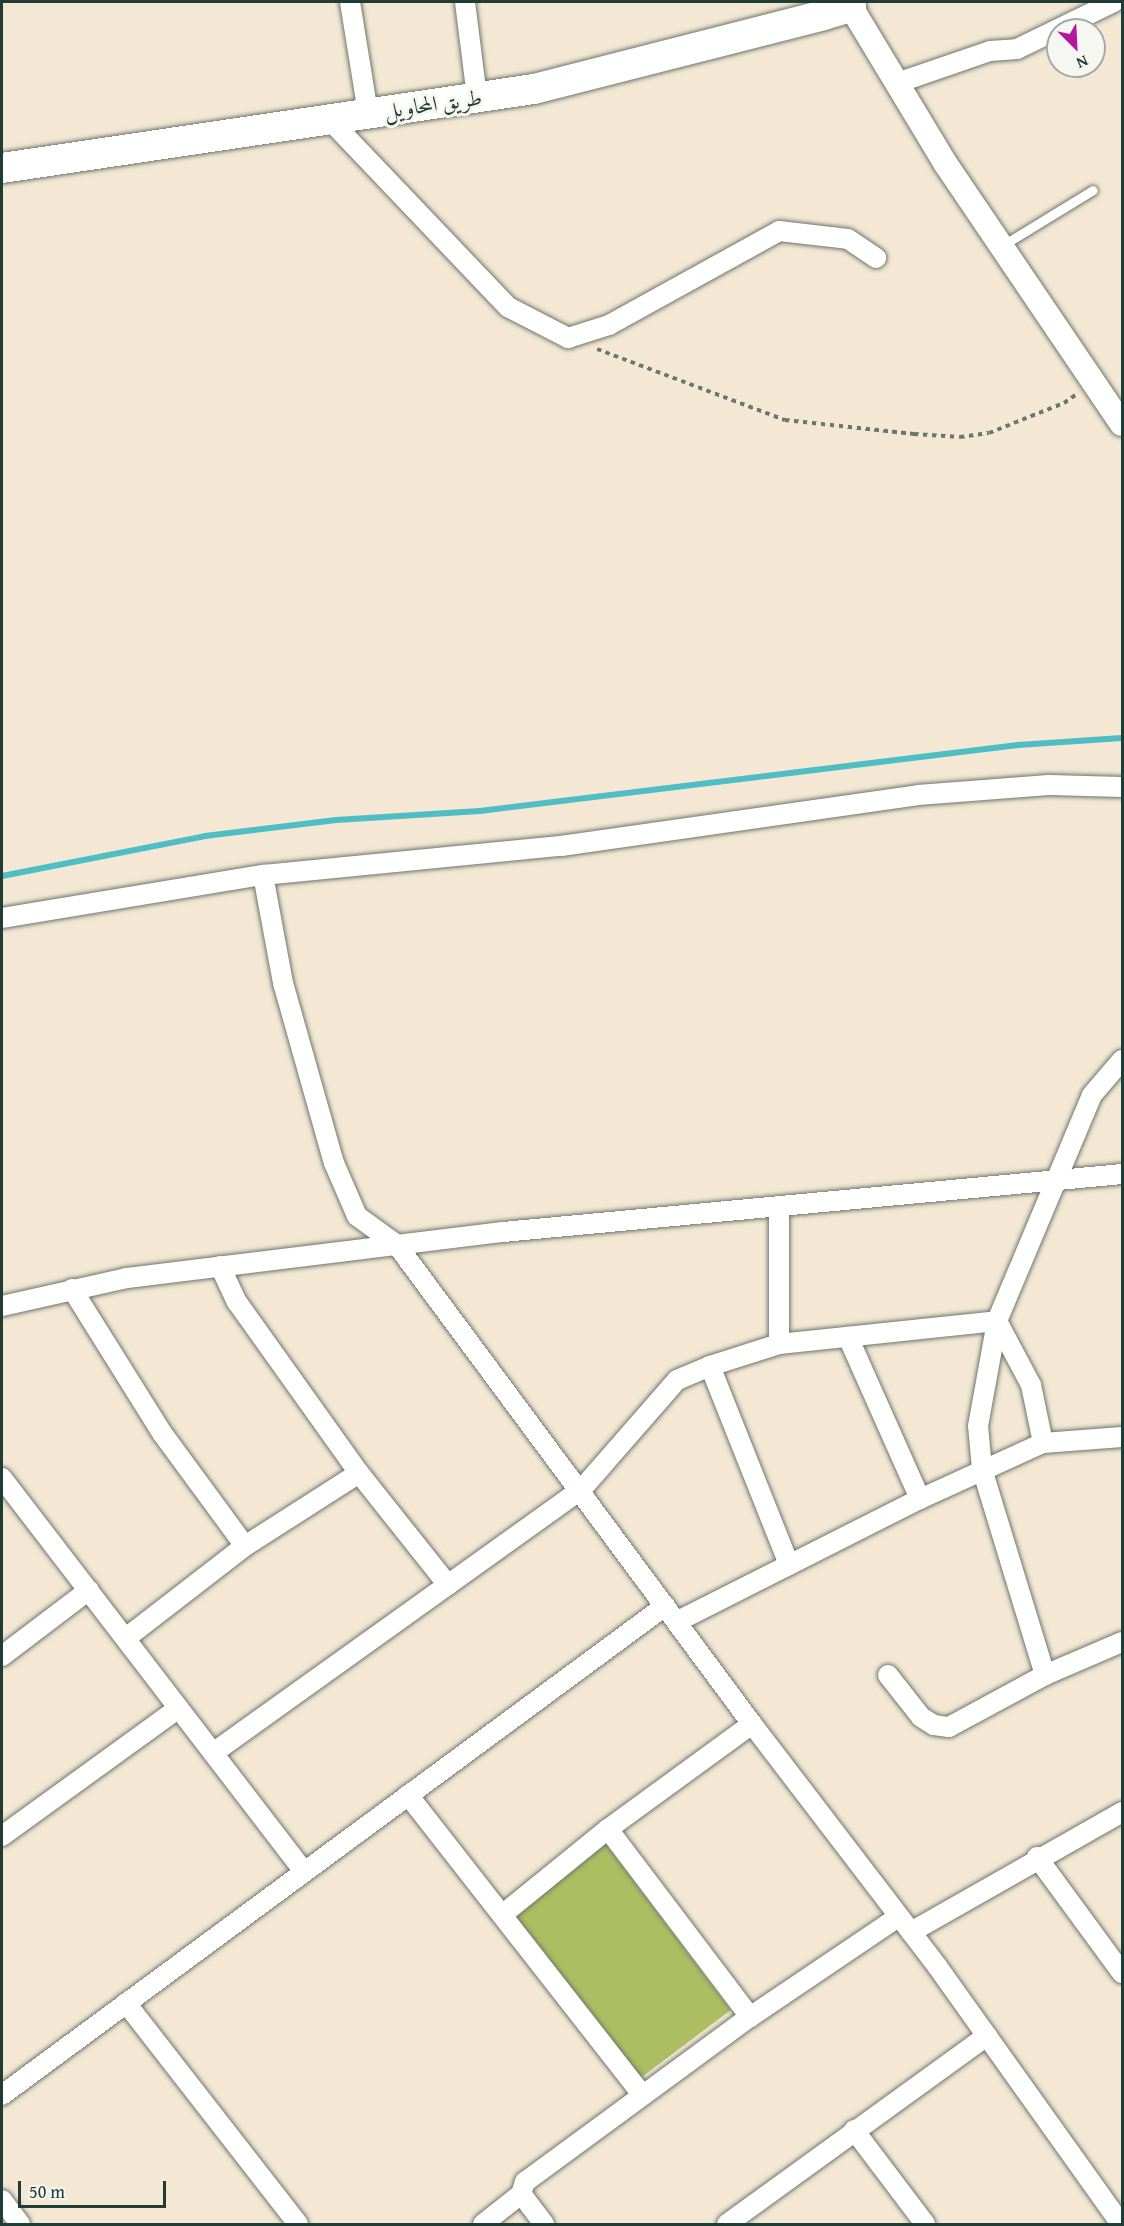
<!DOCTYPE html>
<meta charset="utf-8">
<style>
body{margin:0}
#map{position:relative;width:1124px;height:2226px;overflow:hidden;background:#f4e7d3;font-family:"Gentium Book Plus",Amiri,serif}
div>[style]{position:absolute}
.green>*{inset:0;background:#acbe61;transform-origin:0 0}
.stream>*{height:6px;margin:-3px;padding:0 3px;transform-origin:3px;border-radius:3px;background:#4ebdc4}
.path>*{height:4px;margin-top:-2px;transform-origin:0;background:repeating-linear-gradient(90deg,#6a786c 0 4.5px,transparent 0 9px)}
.roads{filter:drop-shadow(0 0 2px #6a786c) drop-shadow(0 0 2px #6a786c)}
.service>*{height:9px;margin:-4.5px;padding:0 4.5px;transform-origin:4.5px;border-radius:4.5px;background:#fff}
.minor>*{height:20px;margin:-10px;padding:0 10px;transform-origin:10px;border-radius:10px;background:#fff}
.tertiary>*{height:24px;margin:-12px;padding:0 12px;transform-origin:12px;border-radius:12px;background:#fff}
.primary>*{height:30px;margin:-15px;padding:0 15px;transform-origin:15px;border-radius:15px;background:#fff}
span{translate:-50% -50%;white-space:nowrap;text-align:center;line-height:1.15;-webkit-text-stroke:6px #f6f6f2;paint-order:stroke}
.street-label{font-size:22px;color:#1f3d34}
.frame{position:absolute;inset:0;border:3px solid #1f3d34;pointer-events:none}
.north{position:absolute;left:1046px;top:18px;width:60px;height:60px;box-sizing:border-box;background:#f6f6f2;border:2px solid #a0aca6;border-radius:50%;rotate:156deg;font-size:16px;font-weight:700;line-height:24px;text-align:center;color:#1f3d34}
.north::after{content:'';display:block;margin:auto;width:21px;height:27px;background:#b5179e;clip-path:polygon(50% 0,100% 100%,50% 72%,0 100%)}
.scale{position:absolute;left:18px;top:2181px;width:148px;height:27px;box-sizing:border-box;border:3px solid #1f3d34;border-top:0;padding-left:8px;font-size:18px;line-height:21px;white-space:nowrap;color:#1f3d34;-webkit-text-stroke:4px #f6f6f2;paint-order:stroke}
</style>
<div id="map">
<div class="green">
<i style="left:605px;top:1843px;width:209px;height:116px;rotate:53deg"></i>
</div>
<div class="stream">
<i style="left:2px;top:876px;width:207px;rotate:-11.1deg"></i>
<i style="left:205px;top:836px;width:132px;rotate:-7deg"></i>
<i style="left:336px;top:820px;width:144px;rotate:-3.6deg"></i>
<i style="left:480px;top:811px;width:542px;rotate:-6.99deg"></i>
<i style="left:1018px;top:745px;width:104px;rotate:-3.9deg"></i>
</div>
<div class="path">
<i style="left:597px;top:349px;width:201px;rotate:20.7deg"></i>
<i style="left:785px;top:420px;width:130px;rotate:6.2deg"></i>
<i style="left:914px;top:434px;width:46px;rotate:3.7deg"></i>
<i style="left:960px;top:437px;width:29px;rotate:-8deg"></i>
<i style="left:989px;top:433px;width:81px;rotate:-21.8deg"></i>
<i style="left:1064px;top:403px;width:16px;rotate:-35deg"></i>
</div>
<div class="roads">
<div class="service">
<i style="left:1003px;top:245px;width:105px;rotate:-31.4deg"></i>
</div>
<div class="minor">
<i style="left:350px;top:2px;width:112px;rotate:80.8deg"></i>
<i style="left:465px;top:2px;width:96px;rotate:82.8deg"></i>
<i style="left:897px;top:83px;width:98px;rotate:-19deg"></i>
<i style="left:990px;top:51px;width:27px;rotate:-4deg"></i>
<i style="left:1017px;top:49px;width:108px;rotate:-25.9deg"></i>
<i style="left:328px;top:118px;width:261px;rotate:46.4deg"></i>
<i style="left:508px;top:307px;width:68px;rotate:27.3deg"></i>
<i style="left:568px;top:338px;width:43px;rotate:-17.6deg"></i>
<i style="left:609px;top:325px;width:194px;rotate:-28.9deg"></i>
<i style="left:779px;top:231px;width:69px;rotate:6.6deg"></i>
<i style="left:848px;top:239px;width:34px;rotate:34deg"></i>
<i style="left:263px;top:875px;width:110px;rotate:79.5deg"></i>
<i style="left:283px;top:983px;width:187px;rotate:74.2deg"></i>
<i style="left:334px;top:1163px;width:58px;rotate:66.5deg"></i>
<i style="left:357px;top:1216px;width:49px;rotate:35.9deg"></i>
<i style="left:397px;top:1245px;width:596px;rotate:53.46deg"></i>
<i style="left:752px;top:1724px;width:305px;rotate:52.6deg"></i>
<i style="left:937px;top:1966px;width:317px;rotate:54.5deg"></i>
<i style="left:2px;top:918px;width:265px;rotate:-9.4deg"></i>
<i style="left:263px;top:875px;width:299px;rotate:-5.6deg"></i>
<i style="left:561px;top:846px;width:361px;rotate:-8.1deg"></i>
<i style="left:918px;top:795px;width:131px;rotate:-4.4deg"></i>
<i style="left:1049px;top:785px;width:73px;rotate:1.6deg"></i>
<i style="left:779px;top:1206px;width:138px;rotate:90deg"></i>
<i style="left:220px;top:1266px;width:40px;rotate:65deg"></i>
<i style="left:237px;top:1302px;width:210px;rotate:54.5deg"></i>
<i style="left:72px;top:1289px;width:170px;rotate:58deg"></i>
<i style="left:162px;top:1433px;width:140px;rotate:53.7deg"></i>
<i style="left:2px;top:1306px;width:128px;rotate:-12.6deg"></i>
<i style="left:127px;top:1278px;width:379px;rotate:-7deg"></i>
<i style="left:503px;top:1232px;width:622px;rotate:-5.35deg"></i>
<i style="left:848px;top:1337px;width:177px;rotate:66deg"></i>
<i style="left:710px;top:1366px;width:214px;rotate:68.3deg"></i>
<i style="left:2px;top:1478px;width:496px;rotate:52.5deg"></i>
<i style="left:678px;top:1621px;width:271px;rotate:-26.8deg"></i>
<i style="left:920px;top:1499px;width:135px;rotate:-24.5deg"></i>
<i style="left:1043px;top:1443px;width:79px;rotate:-4.3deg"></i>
<i style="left:126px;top:1638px;width:150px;rotate:-37.7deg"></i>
<i style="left:245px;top:1546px;width:135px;rotate:-32.6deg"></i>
<i style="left:359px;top:1473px;width:143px;rotate:51.5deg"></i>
<i style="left:2px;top:1656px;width:109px;rotate:-37.2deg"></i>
<i style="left:888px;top:1675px;width:53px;rotate:51.8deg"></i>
<i style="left:921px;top:1717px;width:15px;rotate:32deg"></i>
<i style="left:934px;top:1725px;width:15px;rotate:8deg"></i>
<i style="left:949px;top:1727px;width:109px;rotate:-28.4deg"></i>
<i style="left:1045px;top:1675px;width:84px;rotate:-23.2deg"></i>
<i style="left:1045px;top:1675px;width:215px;rotate:-107deg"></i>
<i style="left:982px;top:1469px;width:43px;rotate:-95.3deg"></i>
<i style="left:978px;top:1426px;width:107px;rotate:-79.7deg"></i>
<i style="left:997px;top:1321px;width:245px;rotate:-67.2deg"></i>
<i style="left:1092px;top:1095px;width:46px;rotate:-49.4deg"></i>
<i style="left:213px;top:1753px;width:452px;rotate:-35.6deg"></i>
<i style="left:581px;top:1490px;width:146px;rotate:-48.9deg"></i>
<i style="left:677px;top:1380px;width:36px;rotate:-23deg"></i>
<i style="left:710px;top:1366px;width:72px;rotate:-17.7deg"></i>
<i style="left:779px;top:1344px;width:219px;rotate:-6deg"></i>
<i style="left:997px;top:1321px;width:72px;rotate:62deg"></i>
<i style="left:1031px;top:1385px;width:59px;rotate:78.3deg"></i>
<i style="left:408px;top:1795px;width:380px;rotate:52deg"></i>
<i style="left:608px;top:1829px;width:236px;rotate:52.9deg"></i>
<i style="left:2px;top:1836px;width:218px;rotate:-35.9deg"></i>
<i style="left:1037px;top:1857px;width:144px;rotate:53.8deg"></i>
<i style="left:502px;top:1915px;width:136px;rotate:-39.1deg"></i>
<i style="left:608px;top:1829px;width:178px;rotate:-36.1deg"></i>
<i style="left:911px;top:1932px;width:243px;rotate:-29.6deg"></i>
<i style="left:126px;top:2003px;width:280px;rotate:52.1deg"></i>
<i style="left:2px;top:2095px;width:824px;rotate:-36.41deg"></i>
<i style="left:854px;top:2130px;width:118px;rotate:52.9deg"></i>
<i style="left:2px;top:2200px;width:30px;rotate:53deg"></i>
<i style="left:483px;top:2224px;width:48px;rotate:-38.3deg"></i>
<i style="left:544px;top:2224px;width:38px;rotate:-127deg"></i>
<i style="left:521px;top:2194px;width:13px;rotate:-72deg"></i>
<i style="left:525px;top:2182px;width:279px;rotate:-36.3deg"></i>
<i style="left:750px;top:2017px;width:179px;rotate:-34deg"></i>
<i style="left:727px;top:2224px;width:321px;rotate:-35.9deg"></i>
</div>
<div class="tertiary">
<i style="left:851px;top:7px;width:182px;rotate:58.9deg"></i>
<i style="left:945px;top:163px;width:315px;rotate:55.9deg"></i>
</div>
<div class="primary">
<i style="left:2px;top:168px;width:538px;rotate:-8.45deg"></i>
<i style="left:534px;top:89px;width:299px;rotate:-14.3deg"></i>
<i style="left:824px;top:15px;width:28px;rotate:-17deg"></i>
<i style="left:851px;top:7px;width:6px;rotate:-121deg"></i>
</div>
</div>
<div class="street-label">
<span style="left:433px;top:104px;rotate:-8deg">طريق المحاويل</span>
</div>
<div class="frame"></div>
<div class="north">N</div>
<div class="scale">50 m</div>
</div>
